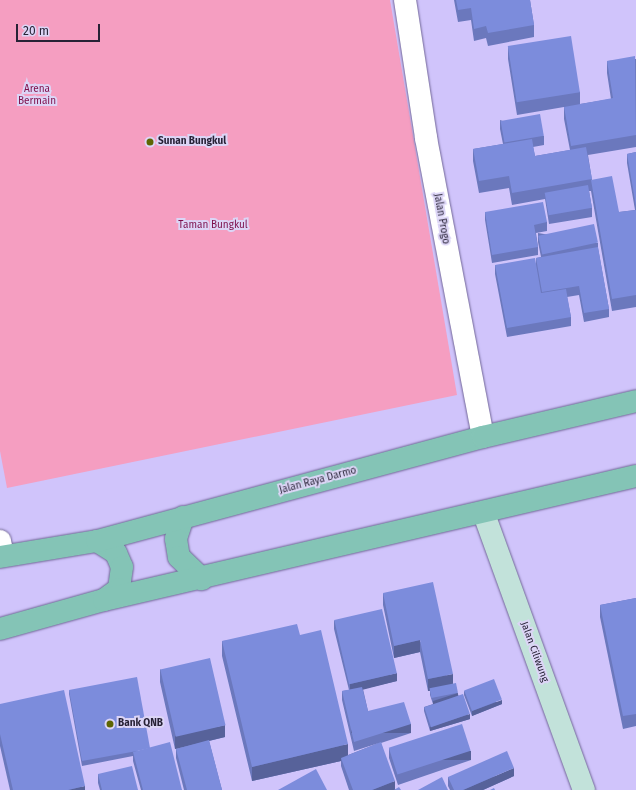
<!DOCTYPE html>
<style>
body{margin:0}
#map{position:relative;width:636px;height:790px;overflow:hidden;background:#d0c4fb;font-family:"Fira Sans",sans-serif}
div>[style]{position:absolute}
.green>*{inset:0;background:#f59ec1}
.roads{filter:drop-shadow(0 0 1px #726798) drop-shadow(0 0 1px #726798)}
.street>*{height:22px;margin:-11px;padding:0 11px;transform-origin:11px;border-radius:11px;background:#fff}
.secondary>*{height:22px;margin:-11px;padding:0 11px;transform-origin:11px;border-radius:11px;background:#c2e2da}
.primary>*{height:22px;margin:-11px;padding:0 11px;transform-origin:11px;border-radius:11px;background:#84c4b6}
.wall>*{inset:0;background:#6b78bd}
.shaded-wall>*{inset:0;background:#57629a;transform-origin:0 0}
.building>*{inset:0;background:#7c8cdc;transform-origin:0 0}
.dots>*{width:11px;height:11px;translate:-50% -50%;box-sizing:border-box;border:2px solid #dcd5f6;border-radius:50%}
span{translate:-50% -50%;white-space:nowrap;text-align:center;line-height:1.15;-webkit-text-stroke:4px #dcd5f6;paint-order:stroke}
.park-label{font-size:10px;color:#7d0e4a}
.poi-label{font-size:10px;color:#272236;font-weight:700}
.left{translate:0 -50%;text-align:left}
.street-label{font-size:10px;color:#272236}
.scale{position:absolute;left:16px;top:24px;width:84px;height:18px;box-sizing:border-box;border:2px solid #272236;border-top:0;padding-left:5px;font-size:12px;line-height:14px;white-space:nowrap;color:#272236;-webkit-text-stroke:3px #dcd5f6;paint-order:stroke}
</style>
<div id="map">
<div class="green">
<i style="clip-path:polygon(0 0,390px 0,457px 395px,7px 488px,0 451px)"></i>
</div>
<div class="roads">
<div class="street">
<i style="left:405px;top:0;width:140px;rotate:81.3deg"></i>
<i style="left:426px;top:138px;width:304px;rotate:79.2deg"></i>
<i style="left:0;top:541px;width:15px;rotate:79deg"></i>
</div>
<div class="secondary">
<i style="left:484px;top:514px;width:294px;rotate:70.1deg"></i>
</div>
<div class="primary">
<i style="left:183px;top:517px;width:23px;rotate:108deg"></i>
<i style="left:176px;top:539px;width:18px;rotate:81deg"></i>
<i style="left:179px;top:557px;width:32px;rotate:44deg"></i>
<i style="left:97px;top:541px;width:22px;rotate:32deg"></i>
<i style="left:116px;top:553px;width:15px;rotate:67deg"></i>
<i style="left:122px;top:567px;width:22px;rotate:98deg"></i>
<i style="left:119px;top:589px;width:19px;rotate:144deg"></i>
<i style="left:0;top:557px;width:98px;rotate:-9.4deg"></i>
<i style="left:97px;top:541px;width:400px;rotate:-15.1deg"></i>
<i style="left:483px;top:437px;width:157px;rotate:-13.2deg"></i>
<i style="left:0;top:629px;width:108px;rotate:-15.6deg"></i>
<i style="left:104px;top:600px;width:546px;rotate:-13.12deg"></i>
</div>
</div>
<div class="wall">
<i style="clip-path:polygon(454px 0,530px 0,534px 25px,534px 37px,488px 46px,486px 38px,474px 41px,471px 20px,458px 22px)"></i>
<i style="clip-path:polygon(508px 47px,580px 92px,580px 104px,611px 99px,607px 73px,607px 61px,636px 59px,636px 147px,588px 155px,592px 180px,619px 212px,635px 210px,627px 163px,627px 154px,636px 152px,636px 307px,612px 311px,591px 191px,589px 191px,592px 208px,592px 217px,549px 224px,545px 199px,512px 205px,509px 188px,479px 193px,473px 161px,473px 149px,503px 144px,500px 129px,500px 120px,544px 136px,544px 145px,533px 147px,535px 156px,570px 150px,564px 119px,564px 107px,517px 115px,508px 59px)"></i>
<i style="clip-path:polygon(485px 212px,547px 222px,547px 231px,536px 233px,538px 247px,538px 255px,492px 263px,485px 220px)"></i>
<i style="clip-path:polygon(538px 233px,598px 243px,598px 248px,609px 309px,609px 317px,584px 322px,579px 295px,567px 297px,571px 317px,571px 326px,507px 337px,495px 274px,495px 265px,536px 264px,536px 258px,541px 257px,538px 242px)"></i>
<i style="clip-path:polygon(383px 593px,453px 684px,470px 719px,430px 731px,424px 711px,424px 707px,433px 704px,430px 695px,430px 691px,428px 691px,420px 652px,394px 658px,383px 605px)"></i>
<i style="clip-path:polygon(636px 598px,636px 726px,623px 729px,600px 617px,600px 605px)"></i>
<i style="clip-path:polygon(334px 620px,397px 681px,363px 689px,368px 711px,411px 733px,381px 743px,395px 789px,401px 790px,349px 790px,341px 766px,341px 761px,252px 781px,222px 656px,222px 641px,300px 635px,348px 755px,379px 743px,354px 751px,342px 700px,342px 691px,349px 690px,334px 629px)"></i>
<i style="clip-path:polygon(160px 669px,225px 737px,209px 741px,222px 790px,184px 790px,176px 758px,176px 749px,200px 743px,175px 749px,160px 682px)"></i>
<i style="clip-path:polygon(69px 690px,182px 790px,141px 790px,133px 761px,133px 756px,82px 766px,69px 694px)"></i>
<i style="clip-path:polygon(464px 691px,502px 704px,472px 716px,464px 695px)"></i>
<i style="clip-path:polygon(0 704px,85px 790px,10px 790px,0 746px)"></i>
<i style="clip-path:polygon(389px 749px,471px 760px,398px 785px,389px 758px)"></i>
<i style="clip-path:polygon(98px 774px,138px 790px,100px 790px,98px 783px)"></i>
<i style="clip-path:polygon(514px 776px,483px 790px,450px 790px,448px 786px,448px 777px)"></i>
</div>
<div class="shaded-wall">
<i style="clip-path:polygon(420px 640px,420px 652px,394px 658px,394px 646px)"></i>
<i style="clip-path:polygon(397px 673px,397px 681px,350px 693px,350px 684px)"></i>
<i style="clip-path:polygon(453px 674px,453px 686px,428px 691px,428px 679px)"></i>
<i style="clip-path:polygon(458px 693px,458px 698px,433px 705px,433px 701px)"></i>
<i style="clip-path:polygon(502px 700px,502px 704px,472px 716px,472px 711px)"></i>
<i style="clip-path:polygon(470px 714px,470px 719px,430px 731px,430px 727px)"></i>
<i style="left:411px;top:724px;width:9px;height:60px;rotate:90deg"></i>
<i style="clip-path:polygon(225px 725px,225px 737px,175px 749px,175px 736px)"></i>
<i style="clip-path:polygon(348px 744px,348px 759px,341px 758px,341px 761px,252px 781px,252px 767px)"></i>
<i style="left:471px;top:751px;width:9px;height:77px;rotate:90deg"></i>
<i style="clip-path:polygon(514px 768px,514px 776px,483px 790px,463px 790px)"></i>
<i style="clip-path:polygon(395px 781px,395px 790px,372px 790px)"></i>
<i style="clip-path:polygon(85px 786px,85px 790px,68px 790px)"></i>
</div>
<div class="building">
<i style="clip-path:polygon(456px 0,530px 0,534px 25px,488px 33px,486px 26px,474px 29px,471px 8px,458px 10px)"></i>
<i style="left:571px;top:36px;width:57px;height:64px;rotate:81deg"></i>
<i style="clip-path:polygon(635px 56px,636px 135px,571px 146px,564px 107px,613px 98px,607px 61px)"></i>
<i style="left:540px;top:114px;width:22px;height:40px;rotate:80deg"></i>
<i style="clip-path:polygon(532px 139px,535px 156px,586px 147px,592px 179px,512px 193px,509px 176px,479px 181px,473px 149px)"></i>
<i style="clip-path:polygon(636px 152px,636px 206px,627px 154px)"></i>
<i style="clip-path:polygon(612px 176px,619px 212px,636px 210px,636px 295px,612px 299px,591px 180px)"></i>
<i style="left:588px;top:185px;width:23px;height:44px;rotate:80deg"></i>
<i style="clip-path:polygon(543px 202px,547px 222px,534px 225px,538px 247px,492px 255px,485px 212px)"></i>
<i style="left:594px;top:224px;width:19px;height:57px;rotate:78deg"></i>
<i style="clip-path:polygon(598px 247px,609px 309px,584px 313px,579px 286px,542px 292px,536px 258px)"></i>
<i style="clip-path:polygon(535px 258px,541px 293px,566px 289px,571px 317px,507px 328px,495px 265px)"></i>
<i style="clip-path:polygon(433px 582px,453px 674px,428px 679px,420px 640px,394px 646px,383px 593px)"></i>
<i style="clip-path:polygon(636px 598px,636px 714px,623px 716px,600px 605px)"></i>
<i style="left:382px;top:609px;width:66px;height:49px;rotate:77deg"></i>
<i style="clip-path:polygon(297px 624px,300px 635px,321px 630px,348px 744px,252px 767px,222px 641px)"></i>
<i style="left:210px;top:658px;width:69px;height:51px;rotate:77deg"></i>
<i style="clip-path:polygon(137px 677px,150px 748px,137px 751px,82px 761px,69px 690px)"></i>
<i style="left:494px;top:679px;width:22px;height:32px;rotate:69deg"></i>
<i style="left:456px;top:683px;width:10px;height:27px;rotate:79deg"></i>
<i style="clip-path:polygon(362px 687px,368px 711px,404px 702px,411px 724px,354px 742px,342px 691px)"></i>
<i style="clip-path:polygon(64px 690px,85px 786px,68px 790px,13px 790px,0 734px,0 704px)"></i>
<i style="left:463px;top:694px;width:21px;height:41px;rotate:71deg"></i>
<i style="left:462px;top:724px;width:28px;height:77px;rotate:72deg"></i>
<i style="clip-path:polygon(209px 740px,222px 790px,187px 790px,176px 749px)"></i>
<i style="clip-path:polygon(170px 742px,182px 790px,143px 790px,133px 752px)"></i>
<i style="clip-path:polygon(381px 742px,395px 781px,372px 790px,353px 790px,341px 758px)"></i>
<i style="clip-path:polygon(507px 751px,514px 768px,463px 790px,454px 790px,448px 777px)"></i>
<i style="clip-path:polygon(132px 766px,138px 790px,102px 790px,98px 774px)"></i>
<i style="clip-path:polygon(316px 769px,327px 790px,278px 790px)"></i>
<i style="clip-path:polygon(442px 777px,448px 790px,418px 790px)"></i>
<i style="clip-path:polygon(399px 787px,401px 790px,394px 790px)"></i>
<i style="clip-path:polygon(494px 788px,495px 790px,490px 790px)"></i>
</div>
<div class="dots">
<i style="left:150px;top:142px;background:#5e6503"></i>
<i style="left:110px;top:724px;background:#5e6503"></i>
</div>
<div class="park-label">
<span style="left:37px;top:95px">Arena<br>Bermain</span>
<span style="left:213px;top:226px">Taman Bungkul</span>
</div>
<div class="poi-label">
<span class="left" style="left:158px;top:142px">Sunan Bungkul</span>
<span class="left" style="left:118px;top:724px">Bank QNB</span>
</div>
<div class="street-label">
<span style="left:441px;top:219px;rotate:80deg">Jalan Progo</span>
<span style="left:318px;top:481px;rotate:-15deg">Jalan Raya Darmo</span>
<span style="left:534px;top:652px;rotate:70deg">Jalan Ciliwung</span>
</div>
<div class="scale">20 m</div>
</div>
